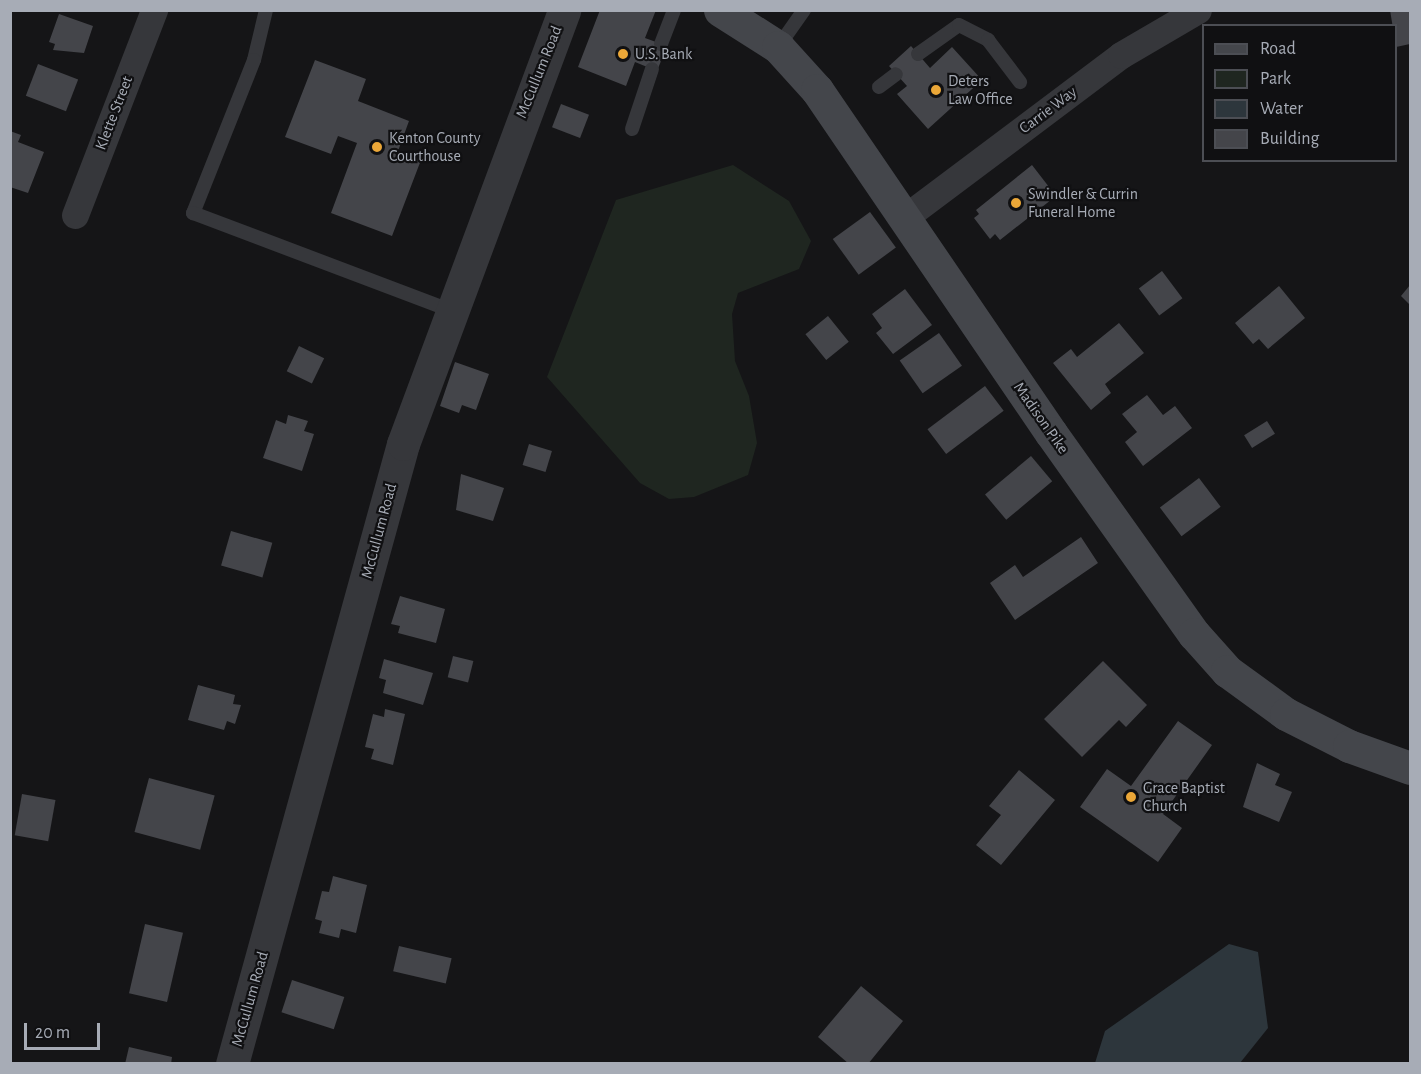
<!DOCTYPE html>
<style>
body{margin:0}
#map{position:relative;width:1421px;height:1074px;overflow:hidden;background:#151517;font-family:"Alegreya Sans",sans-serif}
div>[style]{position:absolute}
.green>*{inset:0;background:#1f2620}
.water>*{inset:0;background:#2d363c}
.building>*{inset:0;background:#44454a;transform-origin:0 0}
.service>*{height:14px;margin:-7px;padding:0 7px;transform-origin:7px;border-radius:7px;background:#36373b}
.minor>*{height:27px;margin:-13.5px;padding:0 13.5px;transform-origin:13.5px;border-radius:13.5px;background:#36373b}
.tertiary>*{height:33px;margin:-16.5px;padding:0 16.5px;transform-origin:16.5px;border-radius:16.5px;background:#36373b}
.secondary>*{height:33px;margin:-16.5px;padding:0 16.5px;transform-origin:16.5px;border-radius:16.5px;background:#44464b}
.dots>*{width:16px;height:16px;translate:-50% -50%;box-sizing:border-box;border:3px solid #101012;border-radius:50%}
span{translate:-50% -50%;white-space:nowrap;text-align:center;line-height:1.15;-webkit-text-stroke:4.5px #101012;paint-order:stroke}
.poi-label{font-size:16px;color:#a7acb6}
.left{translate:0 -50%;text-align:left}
.street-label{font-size:16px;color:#a7acb6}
.frame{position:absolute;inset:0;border:12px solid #a7acb6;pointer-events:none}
.legend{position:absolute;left:1202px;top:24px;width:195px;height:138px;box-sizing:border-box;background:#101012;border:2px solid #4c4e54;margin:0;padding:8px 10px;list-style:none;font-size:18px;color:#a7acb6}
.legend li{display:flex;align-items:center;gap:12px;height:30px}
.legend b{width:30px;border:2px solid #4c4e54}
.scale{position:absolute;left:24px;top:1023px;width:76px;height:27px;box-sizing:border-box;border:3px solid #a7acb6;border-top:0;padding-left:8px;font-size:18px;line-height:21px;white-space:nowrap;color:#a7acb6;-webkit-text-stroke:4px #101012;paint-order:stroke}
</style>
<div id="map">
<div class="green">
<i style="clip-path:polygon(733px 165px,789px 201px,811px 241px,799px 269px,738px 293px,732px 314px,735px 361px,749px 396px,757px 443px,748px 475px,694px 497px,669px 499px,640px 483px,547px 377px,616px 200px)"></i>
</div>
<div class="water">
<i style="clip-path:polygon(1229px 944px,1258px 952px,1268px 1028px,1240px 1063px,1095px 1063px,1105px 1031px)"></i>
</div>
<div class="building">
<i style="clip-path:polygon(600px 10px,656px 10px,645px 38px,667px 46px,657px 71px,635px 62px,626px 86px,578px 67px)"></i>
<i style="clip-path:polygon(1390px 10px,1410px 10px,1410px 44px,1396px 47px)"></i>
<i style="clip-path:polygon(59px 14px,93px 26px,84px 53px,53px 50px,55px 44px,49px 42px)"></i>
<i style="clip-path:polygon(911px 46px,930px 68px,952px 47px,982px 80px,928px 129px,897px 94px,907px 86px,889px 66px)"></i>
<i style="clip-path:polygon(315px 60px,366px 79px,358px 101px,409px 121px,398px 151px,421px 160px,392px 236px,331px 213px,357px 143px,338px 136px,331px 154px,285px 137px)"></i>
<i style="left:38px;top:64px;width:43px;height:34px;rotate:21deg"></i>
<i style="left:561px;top:104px;width:30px;height:25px;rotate:21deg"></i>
<i style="clip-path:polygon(10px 131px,21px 135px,18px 142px,44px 152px,28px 193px,10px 187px)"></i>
<i style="clip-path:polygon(1032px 165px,1056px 196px,1000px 240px,995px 234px,990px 239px,974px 218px,979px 214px,976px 210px)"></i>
<i style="left:870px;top:212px;width:44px;height:46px;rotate:54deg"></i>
<i style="left:1162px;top:271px;width:34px;height:29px;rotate:53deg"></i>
<i style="clip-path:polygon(1410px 285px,1410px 305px,1401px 296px)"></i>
<i style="clip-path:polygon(1279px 286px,1305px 318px,1268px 349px,1259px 339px,1253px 344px,1235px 323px)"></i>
<i style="clip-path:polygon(905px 289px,932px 325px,893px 354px,876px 333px,882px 328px,872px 314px)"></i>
<i style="left:828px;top:316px;width:33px;height:29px;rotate:51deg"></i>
<i style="clip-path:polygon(1119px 323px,1144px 353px,1105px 384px,1111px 393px,1091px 410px,1053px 363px,1071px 349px,1077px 357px)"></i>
<i style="left:939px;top:333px;width:40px;height:48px;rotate:55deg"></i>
<i style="left:299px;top:346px;width:28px;height:28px;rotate:26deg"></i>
<i style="clip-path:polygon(455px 362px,489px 374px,476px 410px,462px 405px,459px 413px,440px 406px)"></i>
<i style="left:985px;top:386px;width:31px;height:72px;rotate:53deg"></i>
<i style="clip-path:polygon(1147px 395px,1163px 415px,1175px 406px,1192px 428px,1143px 466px,1125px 442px,1137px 432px,1122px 414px)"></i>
<i style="clip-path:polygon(288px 415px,308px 421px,304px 431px,314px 434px,302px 471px,263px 458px,276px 420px,286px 424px)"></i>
<i style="left:1267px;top:421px;width:15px;height:27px;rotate:58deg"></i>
<i style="left:529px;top:444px;width:24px;height:22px;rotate:17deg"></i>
<i style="left:1031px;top:456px;width:33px;height:60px;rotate:50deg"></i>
<i style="clip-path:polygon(461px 474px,504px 488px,493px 521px,456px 510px)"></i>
<i style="left:1199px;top:478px;width:36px;height:49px;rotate:53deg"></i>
<i style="left:231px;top:531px;width:43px;height:36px;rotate:16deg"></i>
<i style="clip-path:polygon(1081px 537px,1098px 563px,1015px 620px,990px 583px,1015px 565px,1023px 577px)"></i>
<i style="clip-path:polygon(400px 596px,445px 609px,436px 643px,398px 633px,400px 626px,391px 624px)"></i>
<i style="left:453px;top:656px;width:21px;height:22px;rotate:14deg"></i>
<i style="clip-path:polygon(384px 659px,433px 673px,423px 705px,383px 693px,386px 680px,379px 678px)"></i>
<i style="clip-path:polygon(1103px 661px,1147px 705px,1126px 727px,1119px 720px,1082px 757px,1044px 719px)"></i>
<i style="clip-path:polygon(198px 685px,235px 695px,233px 704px,241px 705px,235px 724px,227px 721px,224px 730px,188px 720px)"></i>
<i style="clip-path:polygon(385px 709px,405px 714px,393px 765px,371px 759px,374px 749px,365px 747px,373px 714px,384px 717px)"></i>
<i style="clip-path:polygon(1178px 721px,1212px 745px,1163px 814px,1182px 828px,1158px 862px,1080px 807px,1107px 769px,1131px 786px)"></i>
<i style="clip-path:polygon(1257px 763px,1280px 774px,1275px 785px,1292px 792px,1279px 822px,1243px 807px)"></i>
<i style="clip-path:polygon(1019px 770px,1055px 800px,1001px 865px,976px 845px,1001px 815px,989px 806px)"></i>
<i style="left:149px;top:778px;width:68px;height:56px;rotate:15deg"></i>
<i style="left:22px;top:794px;width:34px;height:42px;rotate:10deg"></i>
<i style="clip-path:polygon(333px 876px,367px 885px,356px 933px,341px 929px,339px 938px,319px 933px,322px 921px,315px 919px,322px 891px,329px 892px)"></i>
<i style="left:145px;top:924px;width:39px;height:71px;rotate:13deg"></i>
<i style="left:399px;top:946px;width:54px;height:26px;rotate:13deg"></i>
<i style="left:292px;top:980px;width:55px;height:34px;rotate:18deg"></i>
<i style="clip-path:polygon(861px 986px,903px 1021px,868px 1064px,849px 1064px,818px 1037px)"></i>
<i style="clip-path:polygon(129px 1047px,172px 1057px,171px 1064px,125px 1064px)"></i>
</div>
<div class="service">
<i style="left:266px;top:10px;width:51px;rotate:103.5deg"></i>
<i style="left:254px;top:60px;width:165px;rotate:111.7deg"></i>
<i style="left:193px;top:213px;width:275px;rotate:20.7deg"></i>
<i style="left:661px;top:44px;width:36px;rotate:-69deg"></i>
<i style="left:778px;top:47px;width:45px;rotate:-54.9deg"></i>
<i style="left:918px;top:54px;width:50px;rotate:-35.3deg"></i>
<i style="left:959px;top:25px;width:33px;rotate:27deg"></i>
<i style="left:988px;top:40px;width:53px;rotate:52.7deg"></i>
<i style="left:879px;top:87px;width:21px;rotate:-37deg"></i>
<i style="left:632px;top:129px;width:63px;rotate:-71.6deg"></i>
</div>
<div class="minor">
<i style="left:75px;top:215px;width:220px;rotate:-68.9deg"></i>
<i style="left:904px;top:218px;width:271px;rotate:-36.9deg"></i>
<i style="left:1121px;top:55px;width:89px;rotate:-30.3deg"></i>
</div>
<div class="tertiary">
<i style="left:232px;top:1064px;width:643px;rotate:-74.58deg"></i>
<i style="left:403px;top:444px;width:463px;rotate:-69.6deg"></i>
</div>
<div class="secondary">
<i style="left:720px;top:10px;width:69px;rotate:32.5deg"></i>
<i style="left:778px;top:47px;width:58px;rotate:47.8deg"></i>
<i style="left:817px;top:90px;width:415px;rotate:55.7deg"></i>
<i style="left:1051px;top:433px;width:247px;rotate:54.6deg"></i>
<i style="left:1194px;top:634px;width:50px;rotate:48.3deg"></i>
<i style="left:1227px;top:671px;width:73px;rotate:36.1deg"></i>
<i style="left:1286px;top:714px;width:71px;rotate:26.9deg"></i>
<i style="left:1349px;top:746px;width:65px;rotate:19.8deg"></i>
</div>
<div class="dots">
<i style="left:623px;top:54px;background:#eba738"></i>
<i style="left:936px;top:90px;background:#eba738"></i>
<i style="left:377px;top:147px;background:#eba738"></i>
<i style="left:1016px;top:203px;background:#eba738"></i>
<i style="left:1131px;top:797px;background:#eba738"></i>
</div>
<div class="poi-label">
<span class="left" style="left:635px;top:54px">U.S. Bank</span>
<span class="left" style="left:948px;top:90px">Deters<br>Law Office</span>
<span class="left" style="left:389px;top:147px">Kenton County<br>Courthouse</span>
<span class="left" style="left:1028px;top:203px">Swindler &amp; Currin<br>Funeral Home</span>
<span class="left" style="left:1143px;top:797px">Grace Baptist<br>Church</span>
</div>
<div class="street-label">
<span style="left:539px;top:72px;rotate:-68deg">McCullum Road</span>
<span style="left:1048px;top:110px;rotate:-37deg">Carrie Way</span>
<span style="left:114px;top:113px;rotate:-69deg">Klette Street</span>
<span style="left:1041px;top:418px;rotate:55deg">Madison Pike</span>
<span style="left:379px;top:531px;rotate:-75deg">McCullum Road</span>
<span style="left:250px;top:999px;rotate:-74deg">McCullum Road</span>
</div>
<div class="frame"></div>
<ul class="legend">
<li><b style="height:8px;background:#44464b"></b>Road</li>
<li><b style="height:16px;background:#1f2620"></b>Park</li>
<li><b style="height:16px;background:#2d363c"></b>Water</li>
<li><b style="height:16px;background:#44454a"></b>Building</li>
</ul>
<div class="scale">20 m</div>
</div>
